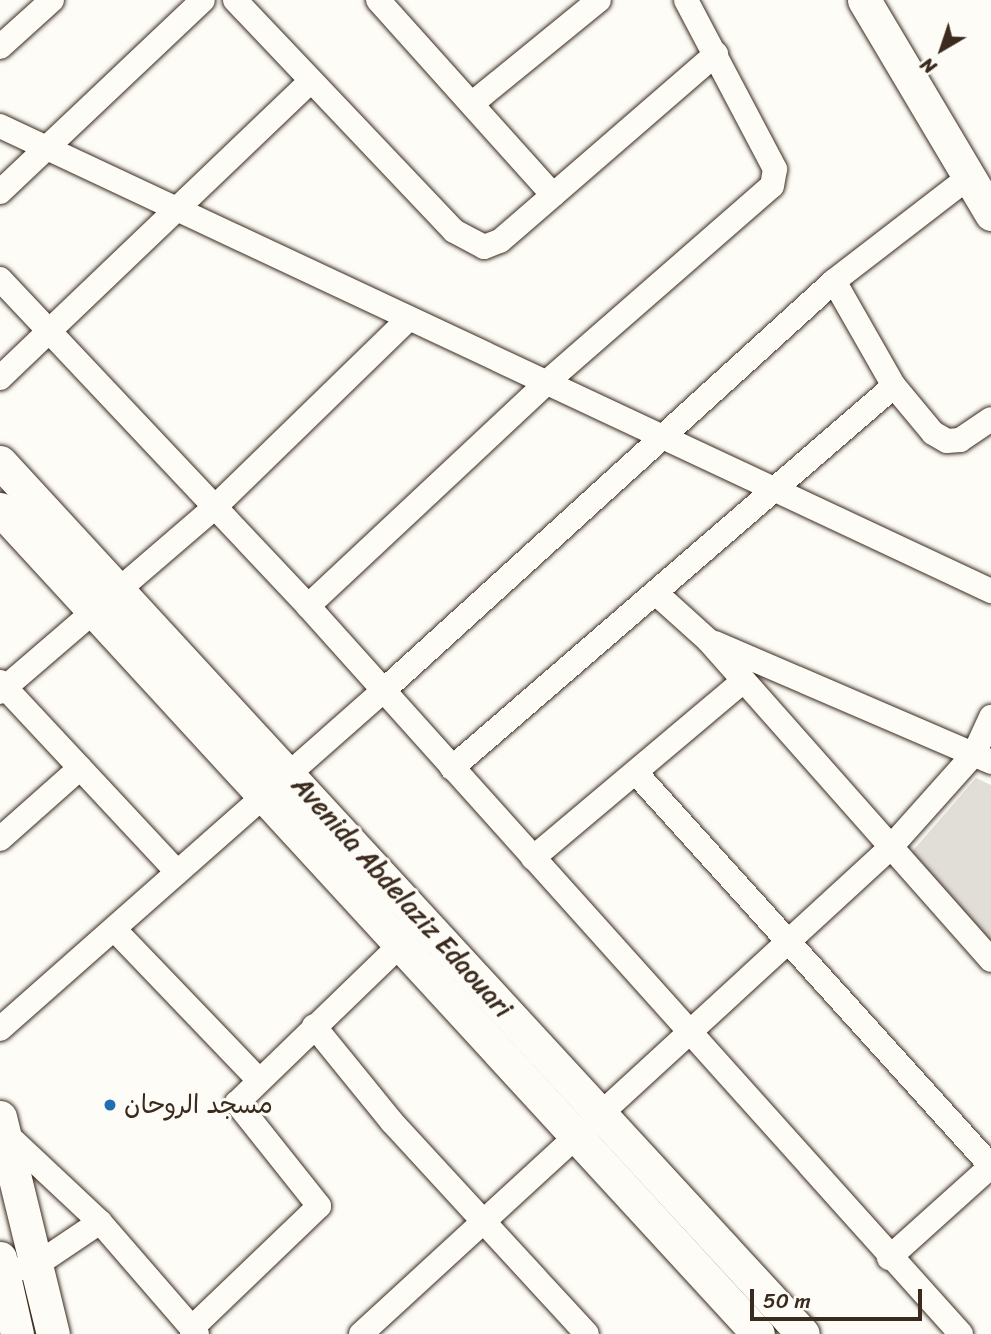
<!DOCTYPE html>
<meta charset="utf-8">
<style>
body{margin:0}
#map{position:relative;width:991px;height:1334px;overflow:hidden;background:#fdfcf7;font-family:Sriracha,"Playpen Sans Arabic",sans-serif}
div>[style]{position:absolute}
.green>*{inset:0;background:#e1ded7}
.roads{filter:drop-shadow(0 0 2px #3b2a1e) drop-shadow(0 0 2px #3b2a1e)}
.street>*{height:24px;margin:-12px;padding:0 12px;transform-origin:12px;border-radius:12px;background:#fdfcf7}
.secondary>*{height:33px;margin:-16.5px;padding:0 16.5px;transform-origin:16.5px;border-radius:16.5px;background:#fdfcf7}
.dots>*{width:19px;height:19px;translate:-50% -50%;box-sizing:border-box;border:4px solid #fdfcf7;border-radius:50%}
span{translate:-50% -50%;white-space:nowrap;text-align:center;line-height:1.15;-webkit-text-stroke:6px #fdfcf7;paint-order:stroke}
.street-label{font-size:26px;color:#3b2a1e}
.poi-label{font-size:26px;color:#3b2a1e}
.left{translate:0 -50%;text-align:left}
.north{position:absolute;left:907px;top:14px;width:70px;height:70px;-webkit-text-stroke:5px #fdfcf7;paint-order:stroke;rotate:219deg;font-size:19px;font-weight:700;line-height:28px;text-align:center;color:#3b2a1e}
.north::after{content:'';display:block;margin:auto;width:24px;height:32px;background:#3b2a1e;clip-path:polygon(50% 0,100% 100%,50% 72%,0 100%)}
.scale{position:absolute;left:750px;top:1289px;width:172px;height:32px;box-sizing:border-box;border:4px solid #3b2a1e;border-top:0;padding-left:9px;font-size:21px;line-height:24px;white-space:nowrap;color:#3b2a1e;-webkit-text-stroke:5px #fdfcf7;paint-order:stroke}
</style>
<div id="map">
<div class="green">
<i style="clip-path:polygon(976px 778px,991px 785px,991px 944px,910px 854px)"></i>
</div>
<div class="roads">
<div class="street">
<i style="left:235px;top:0;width:318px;rotate:46.5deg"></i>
<i style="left:454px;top:231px;width:34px;rotate:28deg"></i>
<i style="left:484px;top:247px;width:17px;rotate:-21deg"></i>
<i style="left:500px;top:241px;width:286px;rotate:-40.9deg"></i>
<i style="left:378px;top:0;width:262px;rotate:48.1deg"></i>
<i style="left:0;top:47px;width:70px;rotate:-42.1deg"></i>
<i style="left:474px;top:102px;width:161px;rotate:-39.2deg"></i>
<i style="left:0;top:126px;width:1095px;rotate:25.14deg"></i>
<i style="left:0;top:192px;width:279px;rotate:-43.4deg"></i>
<i style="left:0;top:279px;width:449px;rotate:46.7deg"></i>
<i style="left:308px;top:606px;width:978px;rotate:48.11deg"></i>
<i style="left:834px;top:281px;width:121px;rotate:60.3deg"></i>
<i style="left:894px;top:386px;width:61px;rotate:50.3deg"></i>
<i style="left:933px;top:433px;width:16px;rotate:30deg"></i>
<i style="left:947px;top:441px;width:13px;rotate:-4deg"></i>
<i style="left:960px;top:440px;width:37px;rotate:-34deg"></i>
<i style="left:0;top:378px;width:430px;rotate:-43.7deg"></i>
<i style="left:658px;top:595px;width:67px;rotate:42deg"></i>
<i style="left:708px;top:640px;width:427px;rotate:48.5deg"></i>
<i style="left:308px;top:606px;width:328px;rotate:-43.1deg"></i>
<i style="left:547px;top:382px;width:298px;rotate:-41.1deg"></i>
<i style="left:772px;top:186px;width:17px;rotate:-80deg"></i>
<i style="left:775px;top:169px;width:191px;rotate:-117.8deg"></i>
<i style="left:715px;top:643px;width:301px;rotate:23.3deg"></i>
<i style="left:0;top:682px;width:260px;rotate:47deg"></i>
<i style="left:0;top:692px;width:285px;rotate:-40.7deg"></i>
<i style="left:216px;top:506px;width:269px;rotate:-44.2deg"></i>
<i style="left:452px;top:768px;width:584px;rotate:-40.84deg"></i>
<i style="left:636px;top:773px;width:530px;rotate:47.91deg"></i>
<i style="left:0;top:839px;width:107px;rotate:-41.6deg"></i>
<i style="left:533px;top:858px;width:275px;rotate:-40.1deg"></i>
<i style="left:114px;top:929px;width:208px;rotate:46.2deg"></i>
<i style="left:314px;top:1026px;width:124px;rotate:50.9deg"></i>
<i style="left:392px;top:1122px;width:288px;rotate:47.4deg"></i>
<i style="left:0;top:1029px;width:511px;rotate:-41.43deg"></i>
<i style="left:383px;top:691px;width:610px;rotate:-42.27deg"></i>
<i style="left:834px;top:281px;width:170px;rotate:-37.6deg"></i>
<i style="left:3px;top:1131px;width:133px;rotate:43.2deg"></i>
<i style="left:100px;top:1222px;width:148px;rotate:49.1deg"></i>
<i style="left:889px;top:1258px;width:137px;rotate:-42deg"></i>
<i style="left:23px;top:1268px;width:13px;rotate:-13deg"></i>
<i style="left:36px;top:1265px;width:77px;rotate:-33.9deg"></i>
<i style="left:192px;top:1334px;width:6px;rotate:-90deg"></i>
<i style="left:192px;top:1328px;width:176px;rotate:-43.8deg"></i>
<i style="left:319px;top:1206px;width:132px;rotate:-128.5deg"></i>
<i style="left:237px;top:1103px;width:227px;rotate:-44.1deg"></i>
<i style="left:361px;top:1334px;width:718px;rotate:-42.57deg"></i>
<i style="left:890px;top:848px;width:126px;rotate:-48.2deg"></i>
<i style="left:974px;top:754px;width:41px;rotate:-65.3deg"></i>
</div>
<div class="secondary">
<i style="left:864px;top:0;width:249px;rotate:59.3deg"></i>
<i style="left:0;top:462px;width:1185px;rotate:47.36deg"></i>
<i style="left:0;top:509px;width:1120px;rotate:47.42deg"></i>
<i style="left:0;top:1117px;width:223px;rotate:76.3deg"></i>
<i style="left:0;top:1258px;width:78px;rotate:77.4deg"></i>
</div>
</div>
<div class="dots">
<i style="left:110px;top:1105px;background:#1f6fb2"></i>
</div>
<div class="street-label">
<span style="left:402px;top:897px;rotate:48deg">Avenida Abdelaziz Edaouari</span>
</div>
<div class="poi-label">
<span class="left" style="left:124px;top:1105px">مسجد الروحان</span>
</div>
<div class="north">N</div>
<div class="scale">50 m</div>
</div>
